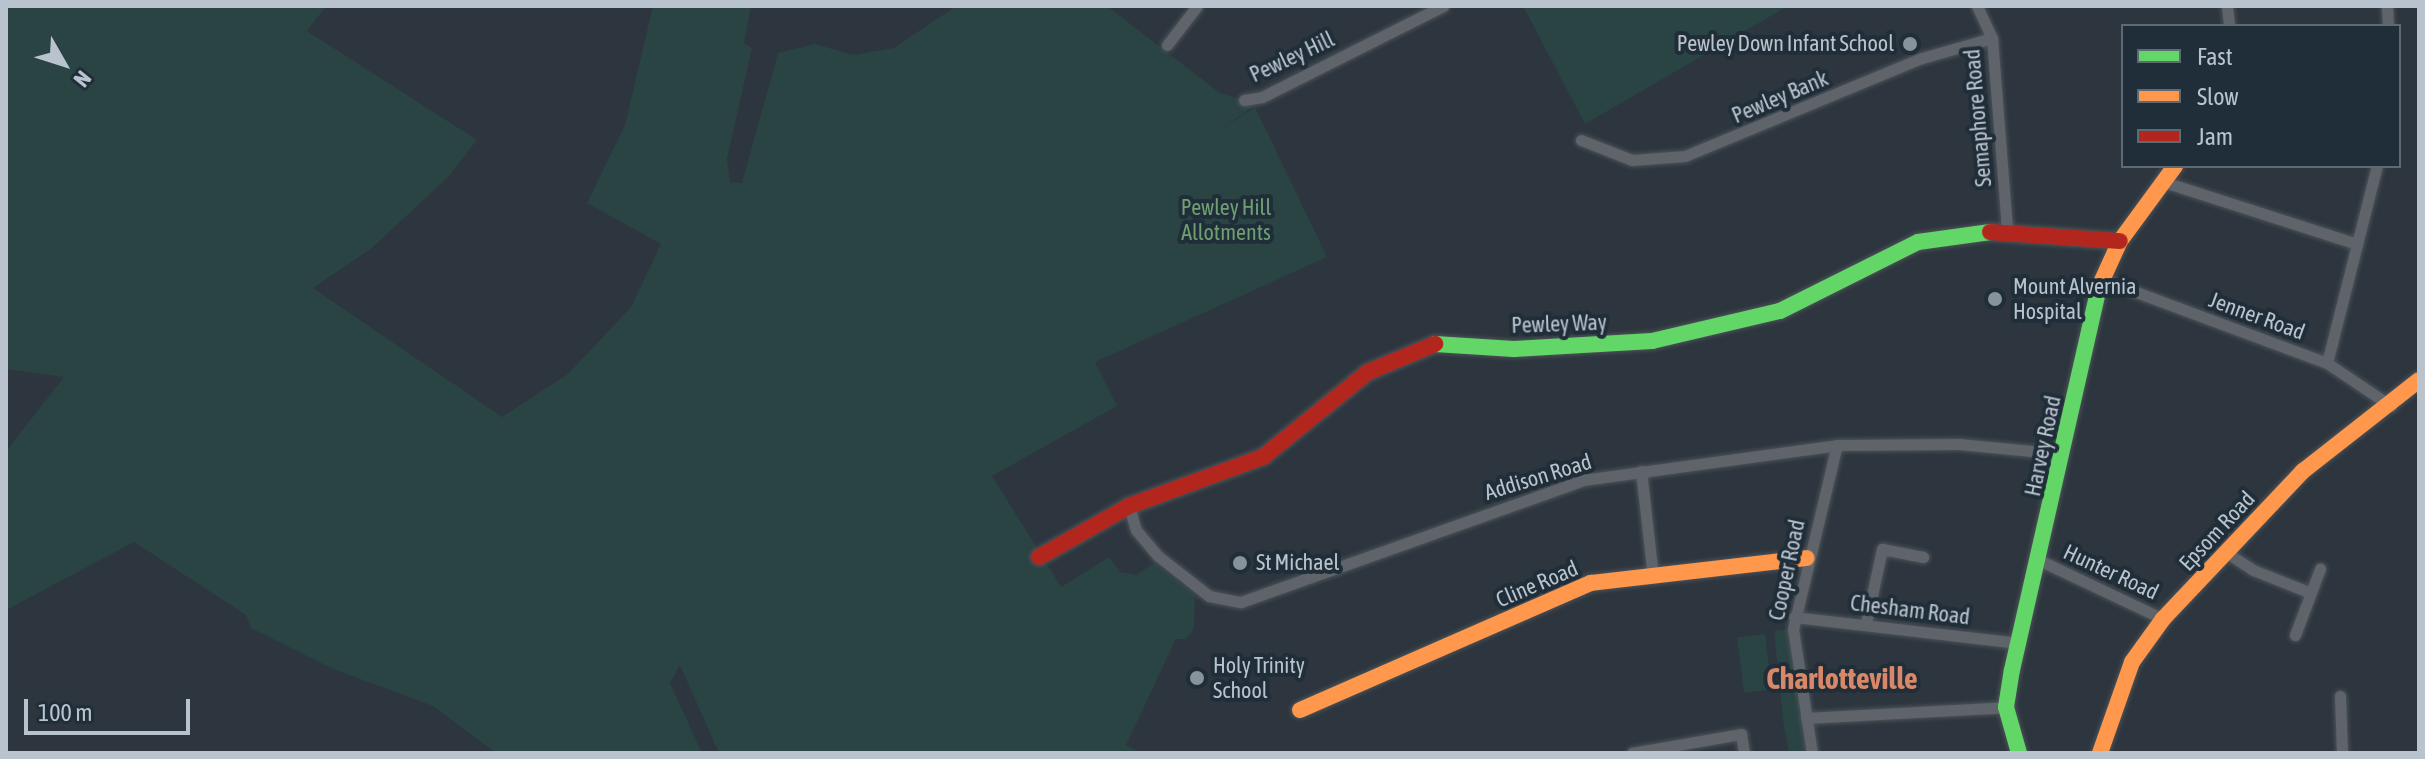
<!DOCTYPE html>
<style>
body{margin:0}
#map{position:relative;width:2425px;height:759px;overflow:hidden;background:#2d363e;font-family:"Asap Condensed",sans-serif}
div>[style]{position:absolute}
.green>*{inset:0;background:#2a4343;transform-origin:0 0}
.roads{filter:drop-shadow(0 0 2px #4c5258) drop-shadow(0 0 2px #4c5258)}
.street>*{height:11px;margin:-5.5px;padding:0 5.5px;transform-origin:5.5px;border-radius:5.5px;background:#5e646a}
.fast>*{height:16px;margin:-8px;padding:0 8px;transform-origin:8px;border-radius:8px;background:#63d668}
.slow>*{height:16px;margin:-8px;padding:0 8px;transform-origin:8px;border-radius:8px;background:#ff974d}
.jam>*{height:16px;margin:-8px;padding:0 8px;transform-origin:8px;border-radius:8px;background:#b3261e}
.dots>*{width:22px;height:22px;translate:-50% -50%;box-sizing:border-box;border:4px solid #202e39;border-radius:50%}
span{translate:-50% -50%;white-space:nowrap;text-align:center;line-height:1.15;-webkit-text-stroke:8px #202e39;paint-order:stroke}
.poi-label{font-size:22px;color:#b9c3cd}
.right{translate:-100% -50%;text-align:right}
.left{translate:0 -50%;text-align:left}
.street-label{font-size:22px;color:#b9c3cd}
.park-label{font-size:22px;color:#6f9e73}
.district-label{font-size:30px;color:#d88868;font-weight:700}
.frame{position:absolute;inset:0;border:8px solid #b9c3cd;pointer-events:none}
.legend{position:absolute;left:2121px;top:24px;width:280px;height:144px;box-sizing:border-box;background:#202e39;border:2px solid #5d6a74;margin:0;padding:10px 14px;list-style:none;font-size:24px;color:#b9c3cd}
.legend li{display:flex;align-items:center;gap:16px;height:40px}
.legend b{width:40px;border:2px solid #5d6a74}
.north{position:absolute;left:24px;top:24px;width:80px;height:80px;-webkit-text-stroke:6px #202e39;paint-order:stroke;rotate:129deg;font-size:22px;font-weight:700;line-height:32px;text-align:center;color:#b9c3cd}
.north::after{content:'';display:block;margin:auto;width:28px;height:36px;background:#b9c3cd;clip-path:polygon(50% 0,100% 100%,50% 72%,0 100%)}
.scale{position:absolute;left:24px;top:699px;width:166px;height:36px;box-sizing:border-box;border:4px solid #b9c3cd;border-top:0;padding-left:10px;font-size:24px;line-height:28px;white-space:nowrap;color:#b9c3cd;-webkit-text-stroke:6px #202e39;paint-order:stroke}
</style>
<div id="map">
<div class="green">
<i style="clip-path:polygon(6px 6px,326px 6px,307px 31px,477px 140px,448px 177px,372px 248px,313px 288px,502px 417px,568px 374px,631px 307px,661px 244px,587px 203px,625px 125px,653px 6px,751px 6px,744px 43px,752px 48px,727px 159px,730px 182px,742px 183px,778px 53px,815px 44px,853px 55px,894px 48px,956px 6px,1107px 6px,1220px 93px,1257px 104px,1217px 132px,1255px 107px,1327px 257px,1095px 362px,1117px 406px,992px 476px,1061px 587px,1109px 557px,1120px 572px,1136px 575px,1154px 563px,1195px 595px,1194px 628px,1186px 639px,1176px 639px,1126px 745px,1140px 753px,719px 753px,680px 665px,670px 683px,702px 753px,496px 753px,433px 706px,333px 669px,251px 628px,246px 615px,134px 542px,6px 610px,6px 451px,64px 377px,6px 369px)"></i>
<i style="clip-path:polygon(1523px 6px,1788px 6px,1585px 124px)"></i>
<i style="clip-path:polygon(1793px 629px,1812px 753px,1789px 753px,1783px 720px,1774px 631px)"></i>
<i style="left:1765px;top:634px;width:56px;height:28px;rotate:83deg"></i>
</div>
<div class="roads">
<div class="street">
<i style="left:1977px;top:6px;width:35px;rotate:65deg"></i>
<i style="left:1992px;top:38px;width:193px;rotate:85.5deg"></i>
<i style="left:2227px;top:6px;width:20px;rotate:84deg"></i>
<i style="left:2387px;top:6px;width:20px;rotate:87deg"></i>
<i style="left:1167px;top:45px;width:49px;rotate:-52.4deg"></i>
<i style="left:1244px;top:100px;width:18px;rotate:-9deg"></i>
<i style="left:1262px;top:97px;width:203px;rotate:-26.7deg"></i>
<i style="left:1581px;top:140px;width:55px;rotate:21.4deg"></i>
<i style="left:1632px;top:160px;width:53px;rotate:-4.3deg"></i>
<i style="left:1685px;top:156px;width:256px;rotate:-22.5deg"></i>
<i style="left:1922px;top:58px;width:73px;rotate:-15.9deg"></i>
<i style="left:2164px;top:182px;width:203px;rotate:17.8deg"></i>
<i style="left:2101px;top:279px;width:241px;rotate:20.4deg"></i>
<i style="left:2327px;top:363px;width:77px;rotate:33.9deg"></i>
<i style="left:2327px;top:363px;width:203px;rotate:-75.8deg"></i>
<i style="left:1641px;top:471px;width:107px;rotate:83.5deg"></i>
<i style="left:1129px;top:506px;width:25px;rotate:74deg"></i>
<i style="left:1136px;top:530px;width:34px;rotate:50deg"></i>
<i style="left:1158px;top:556px;width:65px;rotate:38.1deg"></i>
<i style="left:1209px;top:596px;width:33px;rotate:11deg"></i>
<i style="left:1241px;top:602px;width:363px;rotate:-19.6deg"></i>
<i style="left:1583px;top:480px;width:256px;rotate:-7.8deg"></i>
<i style="left:1837px;top:445px;width:122px;rotate:-0.5deg"></i>
<i style="left:1959px;top:444px;width:104px;rotate:5.5deg"></i>
<i style="left:2227px;top:553px;width:31px;rotate:33deg"></i>
<i style="left:2253px;top:570px;width:62px;rotate:21.6deg"></i>
<i style="left:2041px;top:561px;width:135px;rotate:25.4deg"></i>
<i style="left:1794px;top:617px;width:227px;rotate:6.6deg"></i>
<i style="left:1866px;top:623px;width:76px;rotate:-77.8deg"></i>
<i style="left:1882px;top:549px;width:42px;rotate:11deg"></i>
<i style="left:2295px;top:635px;width:71px;rotate:-69.3deg"></i>
<i style="left:2340px;top:696px;width:57px;rotate:88deg"></i>
<i style="left:1806px;top:718px;width:200px;rotate:-3.1deg"></i>
<i style="left:1632px;top:753px;width:111px;rotate:-9.9deg"></i>
<i style="left:1741px;top:734px;width:19px;rotate:81deg"></i>
<i style="left:1812px;top:753px;width:125px;rotate:-98.7deg"></i>
<i style="left:1793px;top:629px;width:189px;rotate:-76.6deg"></i>
</div>
<div class="fast">
<i style="left:1435px;top:344px;width:79px;rotate:3.6deg"></i>
<i style="left:1514px;top:349px;width:138px;rotate:-3.3deg"></i>
<i style="left:1652px;top:341px;width:131px;rotate:-13.2deg"></i>
<i style="left:1780px;top:311px;width:154px;rotate:-26.6deg"></i>
<i style="left:1918px;top:242px;width:73px;rotate:-7.9deg"></i>
<i style="left:2019px;top:753px;width:48px;rotate:-105.8deg"></i>
<i style="left:2006px;top:707px;width:37px;rotate:-81deg"></i>
<i style="left:2012px;top:670px;width:393px;rotate:-77.2deg"></i>
</div>
<div class="slow">
<i style="left:2099px;top:287px;width:51px;rotate:-65.5deg"></i>
<i style="left:2120px;top:241px;width:93px;rotate:-53.7deg"></i>
<i style="left:1300px;top:710px;width:318px;rotate:-23.6deg"></i>
<i style="left:1591px;top:583px;width:217px;rotate:-6.6deg"></i>
<i style="left:2100px;top:753px;width:96px;rotate:-70.6deg"></i>
<i style="left:2132px;top:662px;width:53px;rotate:-54.2deg"></i>
<i style="left:2163px;top:619px;width:204px;rotate:-46.6deg"></i>
<i style="left:2303px;top:471px;width:147px;rotate:-38.1deg"></i>
</div>
<div class="jam">
<i style="left:1990px;top:232px;width:130px;rotate:4deg"></i>
<i style="left:1039px;top:557px;width:103px;rotate:-29.5deg"></i>
<i style="left:1129px;top:506px;width:143px;rotate:-20.1deg"></i>
<i style="left:1263px;top:457px;width:135px;rotate:-39deg"></i>
<i style="left:1368px;top:372px;width:73px;rotate:-22.7deg"></i>
</div>
</div>
<div class="dots">
<i style="left:1910px;top:44px;background:#88929b"></i>
<i style="left:1995px;top:299px;background:#88929b"></i>
<i style="left:1240px;top:563px;background:#88929b"></i>
<i style="left:1197px;top:678px;background:#88929b"></i>
</div>
<div class="poi-label">
<span class="right" style="left:1894px;top:44px">Pewley Down Infant School</span>
<span class="left" style="left:2013px;top:299px">Mount Alvernia<br>Hospital</span>
<span class="left" style="left:1256px;top:563px">St Michael</span>
<span class="left" style="left:1213px;top:678px">Holy Trinity<br>School</span>
</div>
<div class="street-label">
<span style="left:1292px;top:57px;rotate:-25deg">Pewley Hill</span>
<span style="left:1780px;top:97px;rotate:-23deg">Pewley Bank</span>
<span style="left:1978px;top:118px;rotate:-95deg">Semaphore Road</span>
<span style="left:2257px;top:316px;rotate:20deg">Jenner Road</span>
<span style="left:1559px;top:324px;rotate:-2deg">Pewley Way</span>
<span style="left:2043px;top:446px;rotate:-78deg">Harvey Road</span>
<span style="left:1538px;top:477px;rotate:-17deg">Addison Road</span>
<span style="left:2217px;top:531px;rotate:-47deg">Epsom Road</span>
<span style="left:1787px;top:570px;rotate:-78deg">Cooper Road</span>
<span style="left:2111px;top:572px;rotate:25deg">Hunter Road</span>
<span style="left:1537px;top:584px;rotate:-23deg">Cline Road</span>
<span style="left:1910px;top:610px;rotate:7deg">Chesham Road</span>
</div>
<div class="park-label">
<span style="left:1226px;top:220px">Pewley Hill<br>Allotments</span>
</div>
<div class="district-label">
<span style="left:1842px;top:678px">Charlotteville</span>
</div>
<div class="frame"></div>
<ul class="legend">
<li><b style="height:10px;background:#63d668"></b>Fast</li>
<li><b style="height:10px;background:#ff974d"></b>Slow</li>
<li><b style="height:10px;background:#b3261e"></b>Jam</li>
</ul>
<div class="north">N</div>
<div class="scale">100 m</div>
</div>
